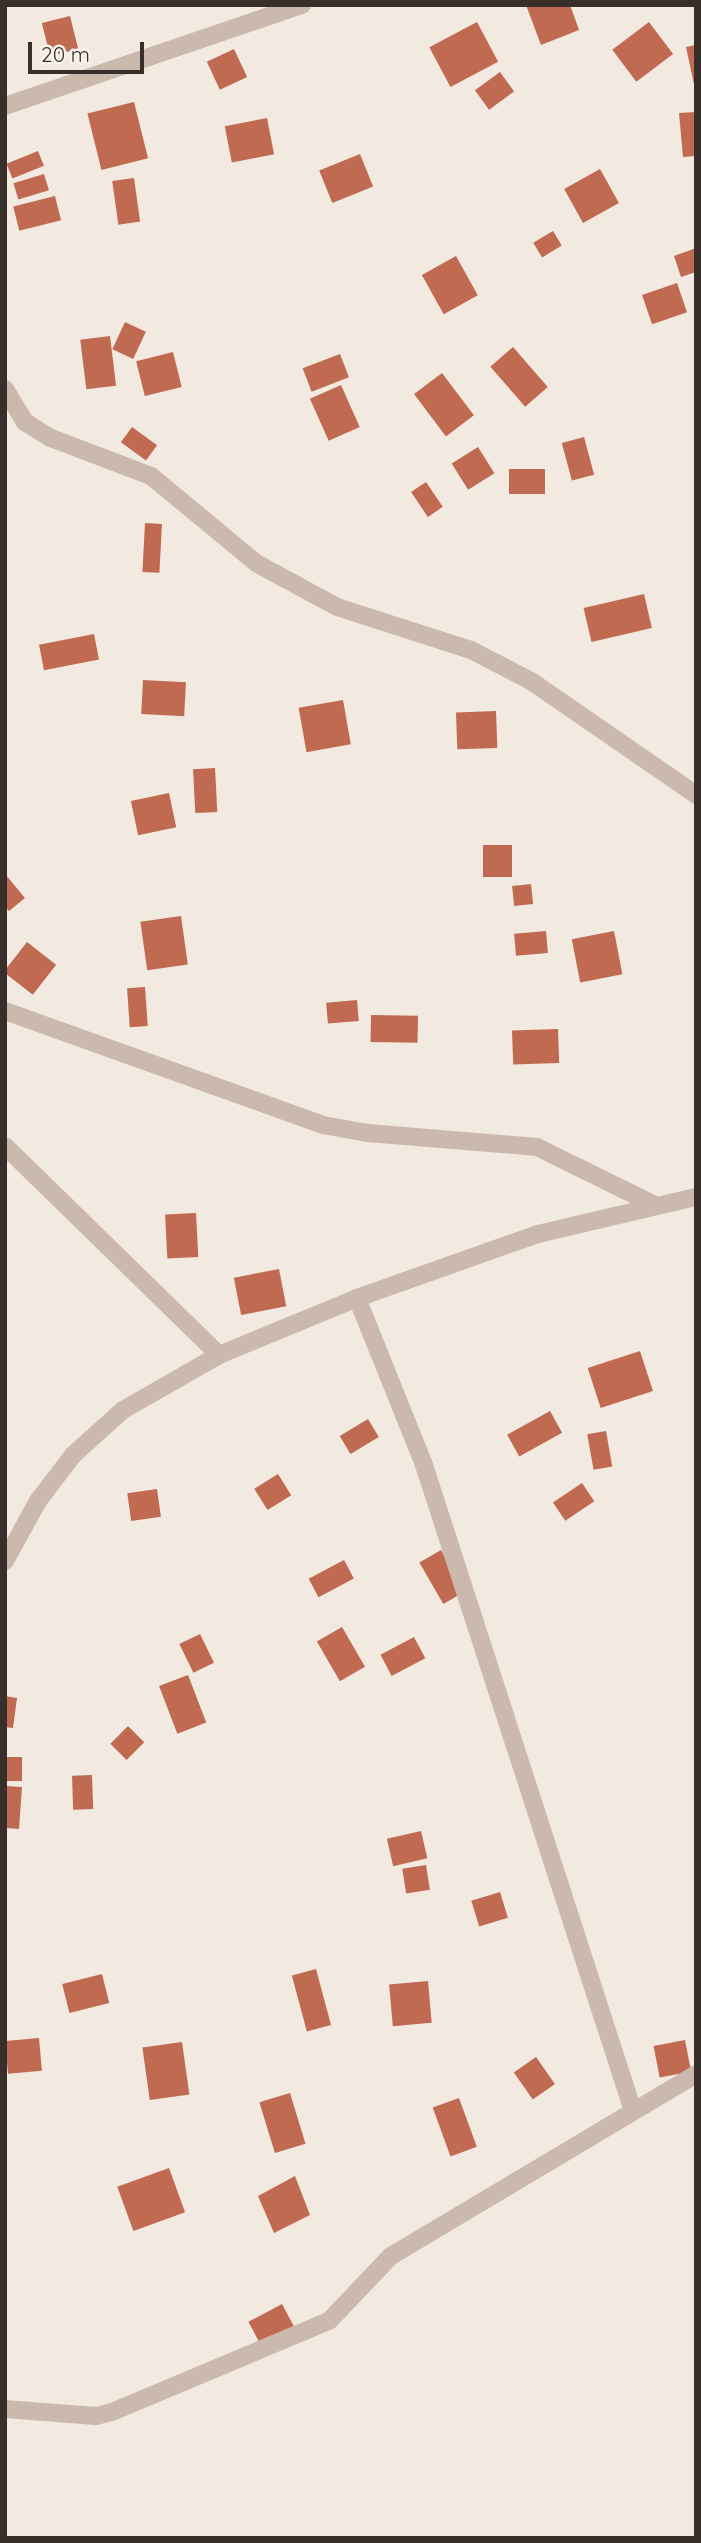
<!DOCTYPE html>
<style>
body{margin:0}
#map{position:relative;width:701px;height:2543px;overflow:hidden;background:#f2e9e0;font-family:Quicksand,sans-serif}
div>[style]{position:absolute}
.building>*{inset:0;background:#bf6a51;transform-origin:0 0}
.minor>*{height:18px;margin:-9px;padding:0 9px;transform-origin:9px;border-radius:9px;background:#cab9ac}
span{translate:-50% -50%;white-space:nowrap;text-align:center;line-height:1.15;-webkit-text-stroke:6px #f9f3ed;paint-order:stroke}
.frame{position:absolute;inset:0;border:7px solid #382f2b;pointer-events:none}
.scale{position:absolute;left:28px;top:42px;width:116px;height:32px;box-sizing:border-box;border:4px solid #382f2b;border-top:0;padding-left:9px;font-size:21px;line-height:24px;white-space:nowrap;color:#382f2b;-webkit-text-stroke:5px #f9f3ed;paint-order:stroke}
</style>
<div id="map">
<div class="building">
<i style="clip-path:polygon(526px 5px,570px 5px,579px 30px,541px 45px)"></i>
<i style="left:70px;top:16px;width:34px;height:29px;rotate:76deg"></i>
<i style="left:477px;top:22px;width:45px;height:54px;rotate:62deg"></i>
<i style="left:649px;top:22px;width:40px;height:46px;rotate:53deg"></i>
<i style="clip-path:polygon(696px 45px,696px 89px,695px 89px,686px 47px)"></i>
<i style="left:234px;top:49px;width:31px;height:30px;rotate:65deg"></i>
<i style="left:500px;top:72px;width:24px;height:31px;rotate:54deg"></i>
<i style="left:134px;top:102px;width:58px;height:48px;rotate:76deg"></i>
<i style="clip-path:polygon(696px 112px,696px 156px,683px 157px,679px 113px)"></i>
<i style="left:267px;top:118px;width:37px;height:43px;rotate:79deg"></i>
<i style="left:38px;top:151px;width:16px;height:34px;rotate:68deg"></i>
<i style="left:360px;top:154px;width:35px;height:44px;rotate:68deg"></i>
<i style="left:600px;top:169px;width:39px;height:41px;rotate:61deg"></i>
<i style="left:44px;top:174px;width:17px;height:32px;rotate:73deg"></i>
<i style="left:134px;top:178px;width:44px;height:22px;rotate:82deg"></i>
<i style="left:55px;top:196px;width:25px;height:43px;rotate:76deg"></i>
<i style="left:553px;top:231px;width:17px;height:23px;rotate:59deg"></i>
<i style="clip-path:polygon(696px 248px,696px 272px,681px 277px,674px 256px)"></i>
<i style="left:456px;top:256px;width:45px;height:39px;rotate:61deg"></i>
<i style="left:677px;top:283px;width:31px;height:37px;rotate:71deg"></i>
<i style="left:125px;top:322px;width:23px;height:30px;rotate:25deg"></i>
<i style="left:110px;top:336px;width:50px;height:30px;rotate:83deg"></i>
<i style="left:513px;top:347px;width:53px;height:30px;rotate:49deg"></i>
<i style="left:173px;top:352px;width:36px;height:38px;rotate:76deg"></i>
<i style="left:340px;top:354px;width:25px;height:40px;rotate:69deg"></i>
<i style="left:442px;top:373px;width:53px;height:35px;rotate:53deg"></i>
<i style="left:341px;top:385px;width:46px;height:34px;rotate:66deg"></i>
<i style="left:132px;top:427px;width:31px;height:19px;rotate:36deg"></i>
<i style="left:584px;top:437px;width:39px;height:23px;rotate:75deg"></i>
<i style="left:478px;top:447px;width:31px;height:31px;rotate:58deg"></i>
<i style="left:509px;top:469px;width:36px;height:25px"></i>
<i style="left:426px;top:482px;width:30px;height:18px;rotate:56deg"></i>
<i style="left:145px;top:523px;width:17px;height:49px;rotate:3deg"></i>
<i style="left:644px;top:594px;width:35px;height:62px;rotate:77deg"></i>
<i style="left:94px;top:634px;width:26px;height:56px;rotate:79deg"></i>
<i style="left:143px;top:680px;width:43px;height:34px;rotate:3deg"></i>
<i style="left:343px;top:700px;width:45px;height:45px;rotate:80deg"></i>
<i style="left:496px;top:711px;width:37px;height:40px;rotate:88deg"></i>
<i style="left:215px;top:768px;width:44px;height:22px;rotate:87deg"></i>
<i style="left:169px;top:793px;width:35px;height:39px;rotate:78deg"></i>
<i style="left:483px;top:845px;width:29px;height:32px"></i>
<i style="clip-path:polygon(5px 874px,25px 898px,9px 911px,5px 907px)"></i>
<i style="left:531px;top:884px;width:20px;height:19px;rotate:84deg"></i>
<i style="left:181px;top:916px;width:49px;height:41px;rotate:82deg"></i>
<i style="left:546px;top:931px;width:22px;height:32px;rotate:85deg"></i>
<i style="left:614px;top:931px;width:44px;height:43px;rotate:79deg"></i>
<i style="left:27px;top:942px;width:37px;height:38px;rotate:38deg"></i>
<i style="left:145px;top:987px;width:39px;height:18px;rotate:86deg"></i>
<i style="left:357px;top:1000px;width:21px;height:31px;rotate:85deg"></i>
<i style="left:371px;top:1015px;width:47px;height:27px;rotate:1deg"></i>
<i style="left:558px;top:1029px;width:34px;height:46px;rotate:88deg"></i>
<i style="left:196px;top:1213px;width:44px;height:31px;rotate:87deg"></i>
<i style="left:279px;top:1269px;width:38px;height:46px;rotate:79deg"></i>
<i style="left:640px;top:1351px;width:42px;height:55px;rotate:72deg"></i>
<i style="left:550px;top:1411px;width:25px;height:49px;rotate:61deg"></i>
<i style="left:368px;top:1419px;width:21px;height:33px;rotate:59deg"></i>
<i style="left:606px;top:1431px;width:36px;height:19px;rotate:80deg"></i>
<i style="left:278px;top:1474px;width:25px;height:28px;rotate:58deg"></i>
<i style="left:582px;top:1483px;width:22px;height:35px;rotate:56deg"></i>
<i style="left:157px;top:1489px;width:28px;height:30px;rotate:82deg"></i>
<i style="left:441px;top:1550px;width:48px;height:25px;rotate:60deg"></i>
<i style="left:344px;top:1560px;width:21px;height:40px;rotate:62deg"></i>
<i style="left:342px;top:1627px;width:46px;height:29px;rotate:60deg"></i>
<i style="left:200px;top:1634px;width:32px;height:23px;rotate:64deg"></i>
<i style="left:414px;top:1637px;width:24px;height:38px;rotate:62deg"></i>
<i style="left:188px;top:1675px;width:51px;height:31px;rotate:69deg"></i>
<i style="clip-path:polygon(5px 1696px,17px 1698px,13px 1728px,5px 1727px)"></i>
<i style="left:128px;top:1726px;width:23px;height:25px;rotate:45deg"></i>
<i style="left:5px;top:1757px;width:17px;height:24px"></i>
<i style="left:92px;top:1775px;width:34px;height:20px;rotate:88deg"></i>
<i style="clip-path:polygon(5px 1786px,22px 1787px,19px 1829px,5px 1828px)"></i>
<i style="left:421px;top:1831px;width:28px;height:35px;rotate:77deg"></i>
<i style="left:426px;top:1865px;width:25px;height:24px;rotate:81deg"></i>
<i style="left:500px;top:1892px;width:27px;height:30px;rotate:73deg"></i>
<i style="left:316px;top:1969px;width:58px;height:25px;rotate:75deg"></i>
<i style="left:102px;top:1974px;width:30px;height:41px;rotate:76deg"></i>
<i style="left:428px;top:1981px;width:42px;height:39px;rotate:85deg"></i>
<i style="left:39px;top:2038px;width:33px;height:34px;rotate:85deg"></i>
<i style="left:685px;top:2040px;width:32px;height:32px;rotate:79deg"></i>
<i style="left:182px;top:2042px;width:53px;height:40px;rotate:82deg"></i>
<i style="left:536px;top:2057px;width:33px;height:27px;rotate:55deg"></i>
<i style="left:290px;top:2093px;width:53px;height:32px;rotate:73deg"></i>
<i style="left:459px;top:2098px;width:52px;height:28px;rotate:70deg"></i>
<i style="left:169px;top:2168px;width:47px;height:55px;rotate:70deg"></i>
<i style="clip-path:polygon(295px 2176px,310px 2215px,274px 2233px,258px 2196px)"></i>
<i style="left:282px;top:2304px;width:27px;height:38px;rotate:62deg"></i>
</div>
<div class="minor">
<i style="left:5px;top:106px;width:314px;rotate:-18.8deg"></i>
<i style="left:5px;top:389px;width:39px;rotate:59deg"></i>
<i style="left:25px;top:422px;width:31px;rotate:32deg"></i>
<i style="left:51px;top:438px;width:107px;rotate:20.8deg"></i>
<i style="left:151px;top:476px;width:136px;rotate:39.6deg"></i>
<i style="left:256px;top:563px;width:92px;rotate:28.5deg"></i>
<i style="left:337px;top:607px;width:141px;rotate:17.8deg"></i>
<i style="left:471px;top:650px;width:68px;rotate:27.3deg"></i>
<i style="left:531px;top:681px;width:201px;rotate:34.6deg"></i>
<i style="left:5px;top:1011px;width:338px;rotate:19.7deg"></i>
<i style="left:323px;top:1125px;width:46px;rotate:10.1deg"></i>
<i style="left:368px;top:1133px;width:170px;rotate:4.7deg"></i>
<i style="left:537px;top:1147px;width:131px;rotate:26.2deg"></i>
<i style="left:5px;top:1146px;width:299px;rotate:44.3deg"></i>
<i style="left:357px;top:1298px;width:180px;rotate:68.1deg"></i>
<i style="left:424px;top:1465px;width:679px;rotate:72.07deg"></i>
<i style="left:5px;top:1561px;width:68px;rotate:-61.2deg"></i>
<i style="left:38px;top:1501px;width:58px;rotate:-52.7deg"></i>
<i style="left:73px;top:1455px;width:67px;rotate:-42deg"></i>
<i style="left:123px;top:1410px;width:111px;rotate:-29.8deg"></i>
<i style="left:219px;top:1355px;width:149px;rotate:-22.4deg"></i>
<i style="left:357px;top:1298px;width:192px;rotate:-19.5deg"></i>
<i style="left:538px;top:1234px;width:162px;rotate:-13.2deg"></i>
<i style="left:5px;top:2409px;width:91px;rotate:4.4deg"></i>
<i style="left:96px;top:2416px;width:16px;rotate:-14deg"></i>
<i style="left:112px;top:2412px;width:235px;rotate:-22.8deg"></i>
<i style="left:329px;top:2321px;width:90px;rotate:-46.4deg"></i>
<i style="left:391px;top:2256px;width:355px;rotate:-30.8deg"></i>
</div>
<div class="frame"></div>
<div class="scale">20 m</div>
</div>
